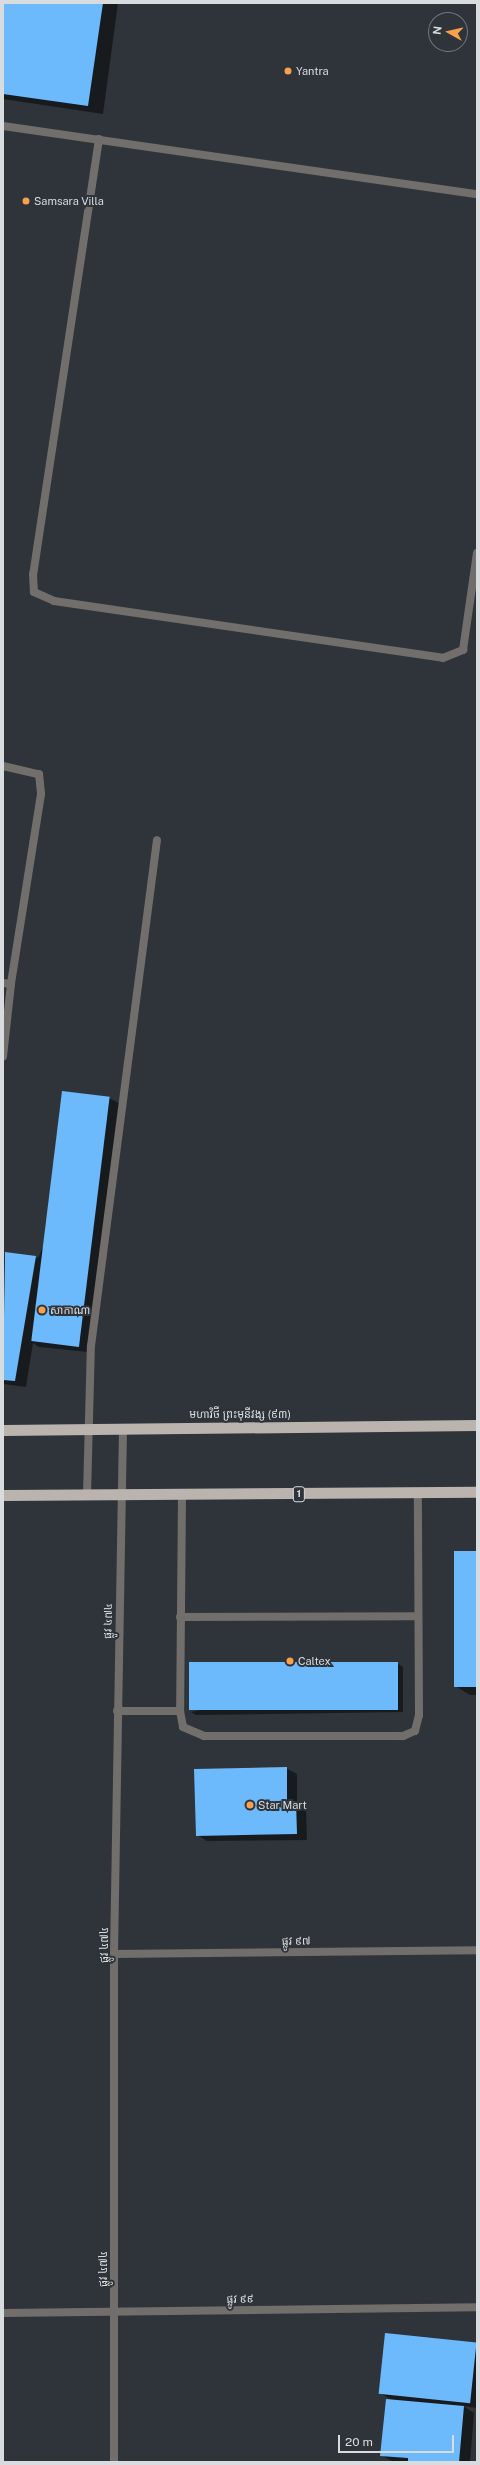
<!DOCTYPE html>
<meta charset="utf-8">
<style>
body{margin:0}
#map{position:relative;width:480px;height:2465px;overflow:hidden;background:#2e3439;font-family:"Public Sans","Noto Sans Khmer",sans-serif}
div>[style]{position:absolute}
.shadow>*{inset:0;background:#0007}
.building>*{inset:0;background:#6cbafc;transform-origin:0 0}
.service>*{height:8px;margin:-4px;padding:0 4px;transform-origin:4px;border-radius:4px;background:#716e6c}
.minor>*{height:8px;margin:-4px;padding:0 4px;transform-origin:4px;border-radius:4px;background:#716e6c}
.trunk>*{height:11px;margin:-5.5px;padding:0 5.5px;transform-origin:5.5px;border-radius:5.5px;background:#bbb4ae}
.dots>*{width:11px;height:11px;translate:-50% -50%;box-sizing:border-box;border:2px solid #2e3439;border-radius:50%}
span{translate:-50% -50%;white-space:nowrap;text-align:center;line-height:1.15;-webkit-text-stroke:4px #2e3439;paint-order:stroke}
.shield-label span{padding:1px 3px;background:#2e3439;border:1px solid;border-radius:3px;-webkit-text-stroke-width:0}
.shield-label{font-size:10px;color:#d8dcdf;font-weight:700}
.poi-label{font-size:11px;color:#d8dcdf}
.left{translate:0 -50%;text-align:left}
.street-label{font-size:11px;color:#d8dcdf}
.frame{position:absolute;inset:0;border:4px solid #d8dcdf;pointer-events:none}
.north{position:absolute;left:428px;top:12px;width:40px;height:40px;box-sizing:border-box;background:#2e3439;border:1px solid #72777b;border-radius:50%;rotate:278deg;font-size:11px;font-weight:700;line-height:16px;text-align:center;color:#d8dcdf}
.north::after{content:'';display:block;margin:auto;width:14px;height:18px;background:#f9a04d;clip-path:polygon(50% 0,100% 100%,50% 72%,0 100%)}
.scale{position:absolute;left:338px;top:2435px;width:116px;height:18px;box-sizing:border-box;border:2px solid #d8dcdf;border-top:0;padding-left:5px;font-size:12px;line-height:14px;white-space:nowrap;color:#d8dcdf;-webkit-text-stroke:3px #2e3439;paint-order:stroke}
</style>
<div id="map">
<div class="shadow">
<i style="clip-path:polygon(3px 3px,118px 3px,103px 114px,3px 99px)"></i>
<i style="clip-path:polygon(109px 1098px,123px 1105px,88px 1352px,39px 1347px,33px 1343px,26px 1387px,3px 1384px,3px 1269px,5px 1253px,38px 1258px)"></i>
<i style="clip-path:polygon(477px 1552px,477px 1695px,470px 1695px,455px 1686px)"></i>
<i style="clip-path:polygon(397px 1663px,403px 1667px,403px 1712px,196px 1715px,191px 1712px)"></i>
<i style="clip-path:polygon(286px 1768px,297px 1774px,297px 1803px,306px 1808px,307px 1840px,207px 1841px,197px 1835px)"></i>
<i style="clip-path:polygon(386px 2334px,477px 2343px,477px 2408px,463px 2406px,474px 2413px,470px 2462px,400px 2462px,392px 2461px,381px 2455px,392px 2400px,380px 2393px)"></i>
</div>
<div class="building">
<i style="clip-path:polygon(3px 3px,103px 3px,88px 106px,3px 94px)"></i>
<i style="left:62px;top:1091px;width:48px;height:252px;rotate:7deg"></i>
<i style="clip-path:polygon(5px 1252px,36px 1256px,15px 1381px,3px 1380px)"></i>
<i style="left:454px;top:1551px;width:23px;height:136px"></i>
<i style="left:398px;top:1662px;width:48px;height:209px;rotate:90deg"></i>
<i style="clip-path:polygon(287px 1767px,287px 1801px,296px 1801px,297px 1834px,196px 1836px,194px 1769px)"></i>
<i style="left:385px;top:2333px;width:92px;height:61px;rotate:6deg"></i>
<i style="clip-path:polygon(386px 2399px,464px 2406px,459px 2462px,408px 2462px,408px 2458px,380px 2456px)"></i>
</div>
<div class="service">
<i style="left:3px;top:766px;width:37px;rotate:13deg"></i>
<i style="left:39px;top:774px;width:20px;rotate:84deg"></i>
<i style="left:41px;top:794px;width:192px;rotate:99deg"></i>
<i style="left:11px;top:984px;width:73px;rotate:96.3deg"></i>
<i style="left:3px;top:983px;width:8px;rotate:7deg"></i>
<i style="left:87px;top:1495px;width:149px;rotate:-88.5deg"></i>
<i style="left:91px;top:1346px;width:510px;rotate:-82.57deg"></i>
<i style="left:182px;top:1495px;width:216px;rotate:90.5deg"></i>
<i style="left:180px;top:1711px;width:16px;rotate:79deg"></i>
<i style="left:183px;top:1727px;width:23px;rotate:23deg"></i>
<i style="left:204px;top:1736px;width:199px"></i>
<i style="left:403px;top:1736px;width:13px;rotate:-23deg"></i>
<i style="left:415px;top:1731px;width:16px;rotate:-76deg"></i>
<i style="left:419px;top:1715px;width:222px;rotate:-90.3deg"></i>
<i style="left:180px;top:1617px;width:238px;rotate:-0.2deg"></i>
<i style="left:117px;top:1711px;width:63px"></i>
</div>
<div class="minor">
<i style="left:3px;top:126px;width:479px;rotate:8.2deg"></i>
<i style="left:99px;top:139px;width:440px;rotate:98.6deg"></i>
<i style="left:33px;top:574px;width:18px;rotate:87deg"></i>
<i style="left:34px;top:592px;width:22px;rotate:24deg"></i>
<i style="left:54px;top:601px;width:393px;rotate:8.3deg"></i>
<i style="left:443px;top:658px;width:22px;rotate:-22deg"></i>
<i style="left:463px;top:650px;width:98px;rotate:-81.8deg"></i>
<i style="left:114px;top:1954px;width:363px;rotate:-0.6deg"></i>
<i style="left:3px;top:2313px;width:474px;rotate:-0.7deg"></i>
<i style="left:114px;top:2462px;width:508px;rotate:-90deg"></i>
<i style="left:114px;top:1954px;width:526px;rotate:-89.02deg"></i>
</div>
<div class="trunk">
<i style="left:3px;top:1430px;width:474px;rotate:-0.6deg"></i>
<i style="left:3px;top:1495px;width:474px;rotate:-0.4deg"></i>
</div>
<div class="dots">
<i style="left:288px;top:71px;background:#f9a04d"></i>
<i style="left:26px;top:201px;background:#f9a04d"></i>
<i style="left:42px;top:1310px;background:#f9a04d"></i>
<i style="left:290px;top:1661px;background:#f9a04d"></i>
<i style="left:250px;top:1805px;background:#f9a04d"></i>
</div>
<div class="shield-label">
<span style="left:299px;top:1494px">1</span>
</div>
<div class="poi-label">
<span class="left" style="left:296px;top:71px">Yantra</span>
<span class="left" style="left:34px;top:201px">Samsara Villa</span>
<span class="left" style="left:50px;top:1310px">សាកាណា</span>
<span class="left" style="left:298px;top:1661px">Caltex</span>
<span class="left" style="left:258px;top:1805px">Star Mart</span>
</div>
<div class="street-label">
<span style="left:240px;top:1414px">មហាវិថី ព្រះមុនីវង្ស (៩៣)</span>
<span style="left:108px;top:1621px;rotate:-89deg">ផ្លូវ ៤៧៤</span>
<span style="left:296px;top:1941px;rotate:-1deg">ផ្លូវ ៩៧</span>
<span style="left:104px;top:1945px;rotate:-90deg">ផ្លូវ ៤៧៤</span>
<span style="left:103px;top:2269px;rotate:-90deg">ផ្លូវ ៤៧៤</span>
<span style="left:240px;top:2299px;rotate:-1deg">ផ្លូវ ៩៩</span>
</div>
<div class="frame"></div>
<div class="north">N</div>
<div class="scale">20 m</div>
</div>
